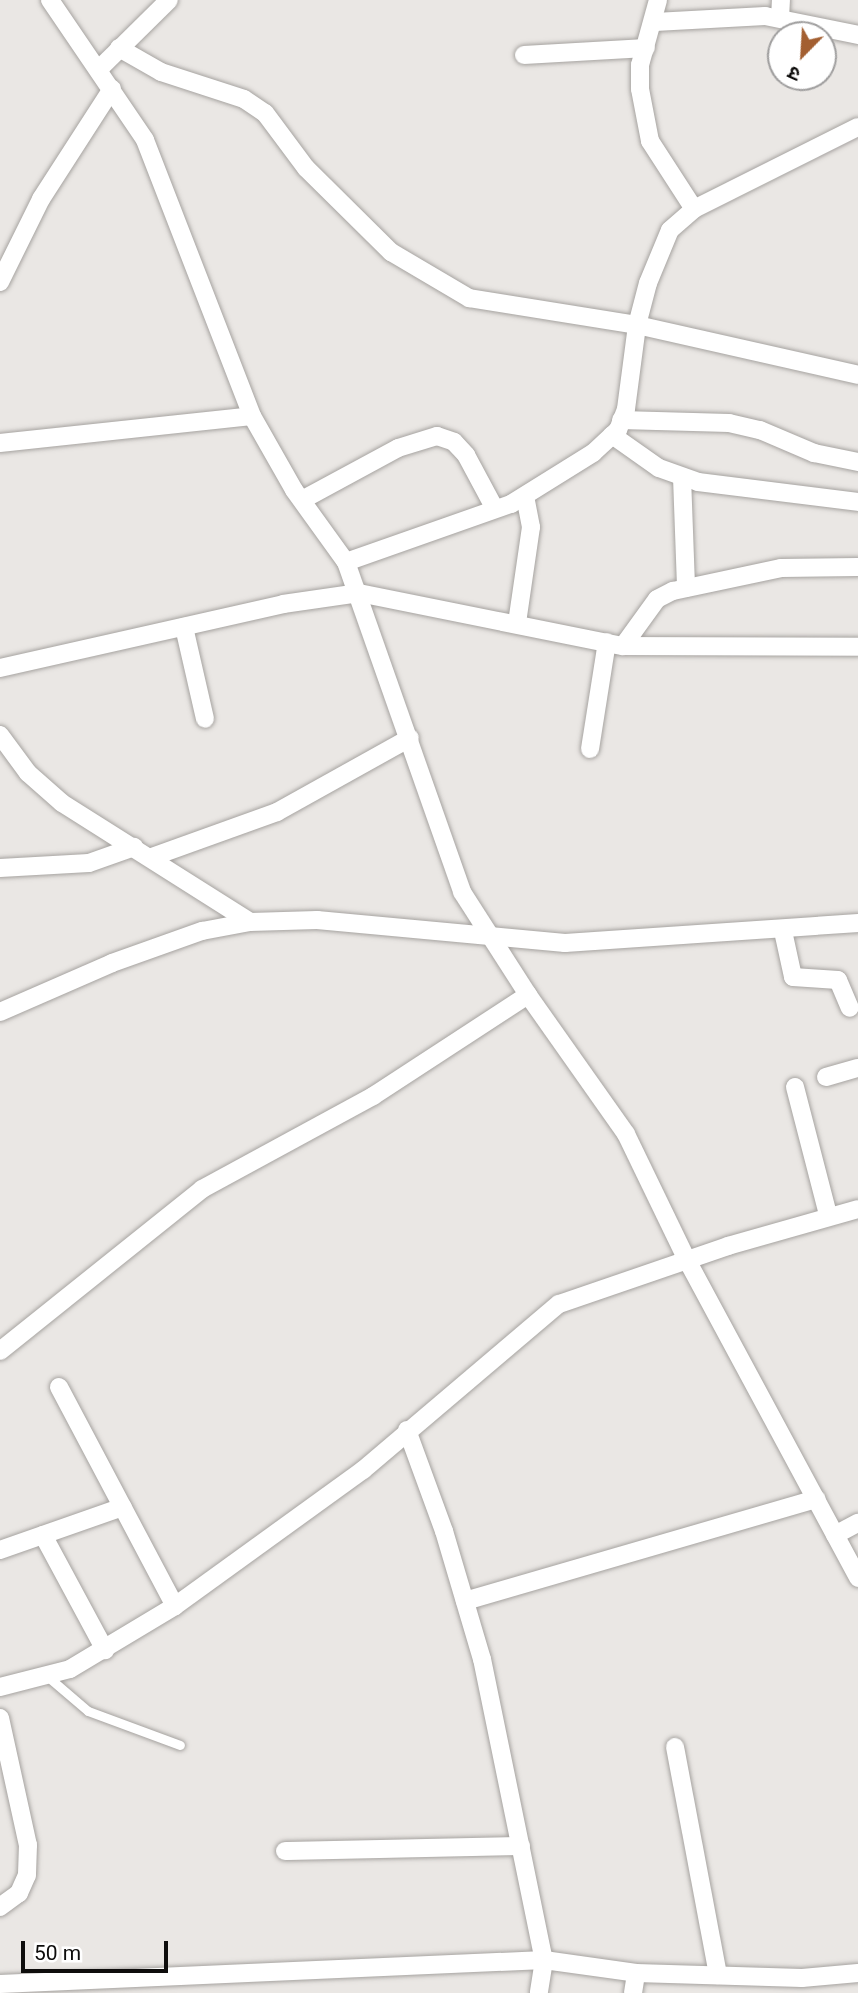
<!DOCTYPE html>
<meta charset="utf-8">
<style>
body{margin:0}
#map{position:relative;width:858px;height:1993px;overflow:hidden;background:#eae7e4;font-family:Roboto,"Noto Sans Devanagari",sans-serif}
div>[style]{position:absolute}
.roads{filter:drop-shadow(0 0 2px #a6a3a0) drop-shadow(0 0 2px #a6a3a0)}
.lane>*{height:9px;margin:-4.5px;padding:0 4.5px;transform-origin:4.5px;border-radius:4.5px;background:#fff}
.street>*{height:18px;margin:-9px;padding:0 9px;transform-origin:9px;border-radius:9px;background:#fff}
span{translate:-50% -50%;white-space:nowrap;text-align:center;line-height:1.15;-webkit-text-stroke:5px #fff;paint-order:stroke}
.north{position:absolute;left:767px;top:21px;width:70px;height:70px;box-sizing:border-box;background:#fff;border:2px solid #9f9e9e;border-radius:50%;rotate:204deg;font-size:19px;font-weight:700;line-height:28px;text-align:center;color:#0e0d0c}
.north::after{content:'';display:block;margin:auto;width:24px;height:32px;background:#a35f31;clip-path:polygon(50% 0,100% 100%,50% 72%,0 100%)}
.scale{position:absolute;left:21px;top:1941px;width:147px;height:32px;box-sizing:border-box;border:4px solid #0e0d0c;border-top:0;padding-left:9px;font-size:21px;line-height:24px;white-space:nowrap;color:#0e0d0c;-webkit-text-stroke:5px #fff;paint-order:stroke}
</style>
<div id="map">
<div class="roads">
<div class="lane">
<i style="left:47px;top:1676px;width:54px;rotate:40.5deg"></i>
<i style="left:88px;top:1711px;width:98px;rotate:20.3deg"></i>
</div>
<div class="street">
<i style="left:50px;top:0;width:169px;rotate:55.8deg"></i>
<i style="left:145px;top:140px;width:296px;rotate:68.8deg"></i>
<i style="left:252px;top:416px;width:85px;rotate:60.4deg"></i>
<i style="left:294px;top:490px;width:89px;rotate:54.2deg"></i>
<i style="left:346px;top:562px;width:350px;rotate:70.6deg"></i>
<i style="left:462px;top:892px;width:122px;rotate:57.3deg"></i>
<i style="left:528px;top:995px;width:170px;rotate:54.8deg"></i>
<i style="left:626px;top:1134px;width:140px;rotate:64.2deg"></i>
<i style="left:687px;top:1260px;width:361px;rotate:61.7deg"></i>
<i style="left:658px;top:0;width:67px;rotate:105.5deg"></i>
<i style="left:640px;top:65px;width:24px;rotate:90deg"></i>
<i style="left:640px;top:89px;width:53px;rotate:79.1deg"></i>
<i style="left:650px;top:141px;width:81px;rotate:57.1deg"></i>
<i style="left:780px;top:18px;width:18px;rotate:-87deg"></i>
<i style="left:655px;top:22px;width:110px;rotate:-3.1deg"></i>
<i style="left:765px;top:16px;width:95px;rotate:11.5deg"></i>
<i style="left:119px;top:48px;width:48px;rotate:29.7deg"></i>
<i style="left:161px;top:72px;width:87px;rotate:18deg"></i>
<i style="left:244px;top:99px;width:25px;rotate:34deg"></i>
<i style="left:265px;top:113px;width:69px;rotate:53.3deg"></i>
<i style="left:306px;top:168px;width:120px;rotate:44.7deg"></i>
<i style="left:391px;top:252px;width:91px;rotate:30.5deg"></i>
<i style="left:469px;top:298px;width:170px;rotate:9.1deg"></i>
<i style="left:637px;top:325px;width:227px;rotate:12.7deg"></i>
<i style="left:524px;top:55px;width:122px;rotate:-3.3deg"></i>
<i style="left:99px;top:69px;width:98px;rotate:-44.6deg"></i>
<i style="left:0;top:282px;width:93px;rotate:-63.7deg"></i>
<i style="left:41px;top:199px;width:131px;rotate:-57.2deg"></i>
<i style="left:621px;top:420px;width:108px;rotate:1.6deg"></i>
<i style="left:729px;top:423px;width:32px;rotate:13deg"></i>
<i style="left:760px;top:430px;width:59px;rotate:23.1deg"></i>
<i style="left:814px;top:453px;width:45px;rotate:11.6deg"></i>
<i style="left:612px;top:435px;width:57px;rotate:35.1deg"></i>
<i style="left:659px;top:468px;width:41px;rotate:19.7deg"></i>
<i style="left:698px;top:482px;width:161px;rotate:7.1deg"></i>
<i style="left:0;top:443px;width:253px;rotate:-6.1deg"></i>
<i style="left:682px;top:477px;width:111px;rotate:87.9deg"></i>
<i style="left:302px;top:500px;width:109px;rotate:-28.4deg"></i>
<i style="left:398px;top:448px;width:41px;rotate:-17.1deg"></i>
<i style="left:437px;top:436px;width:18px;rotate:19deg"></i>
<i style="left:454px;top:442px;width:18px;rotate:47deg"></i>
<i style="left:466px;top:455px;width:61px;rotate:61.8deg"></i>
<i style="left:346px;top:562px;width:175px;rotate:-19.4deg"></i>
<i style="left:511px;top:504px;width:97px;rotate:-31.9deg"></i>
<i style="left:593px;top:453px;width:34px;rotate:-43deg"></i>
<i style="left:618px;top:430px;width:22px;rotate:-69deg"></i>
<i style="left:626px;top:409px;width:85px;rotate:-82.5deg"></i>
<i style="left:637px;top:325px;width:43px;rotate:-75.3deg"></i>
<i style="left:648px;top:283px;width:57px;rotate:-67.5deg"></i>
<i style="left:670px;top:230px;width:32px;rotate:-41deg"></i>
<i style="left:694px;top:209px;width:183px;rotate:-26.6deg"></i>
<i style="left:517px;top:623px;width:97px;rotate:-81.7deg"></i>
<i style="left:531px;top:527px;width:31px;rotate:-101deg"></i>
<i style="left:184px;top:627px;width:94px;rotate:77.1deg"></i>
<i style="left:623px;top:646px;width:58px;rotate:-54.1deg"></i>
<i style="left:657px;top:599px;width:18px;rotate:-27deg"></i>
<i style="left:673px;top:591px;width:110px;rotate:-12deg"></i>
<i style="left:781px;top:568px;width:77px;rotate:-0.7deg"></i>
<i style="left:0;top:668px;width:290px;rotate:-12.7deg"></i>
<i style="left:283px;top:604px;width:77px;rotate:-8.2deg"></i>
<i style="left:359px;top:593px;width:269px;rotate:11.4deg"></i>
<i style="left:623px;top:646px;width:235px;rotate:0.2deg"></i>
<i style="left:0;top:735px;width:47px;rotate:53.6deg"></i>
<i style="left:28px;top:773px;width:45px;rotate:41.4deg"></i>
<i style="left:62px;top:803px;width:222px;rotate:32.3deg"></i>
<i style="left:590px;top:749px;width:108px;rotate:-81deg"></i>
<i style="left:152px;top:857px;width:133px;rotate:-19.8deg"></i>
<i style="left:277px;top:812px;width:152px;rotate:-29.1deg"></i>
<i style="left:0;top:868px;width:89px;rotate:-3.2deg"></i>
<i style="left:89px;top:863px;width:48px;rotate:-19.6deg"></i>
<i style="left:783px;top:931px;width:47px;rotate:77.7deg"></i>
<i style="left:793px;top:977px;width:45px;rotate:3.8deg"></i>
<i style="left:838px;top:980px;width:30px;rotate:67deg"></i>
<i style="left:0;top:1012px;width:122px;rotate:-23.6deg"></i>
<i style="left:112px;top:963px;width:96px;rotate:-19.6deg"></i>
<i style="left:202px;top:931px;width:49px;rotate:-10.6deg"></i>
<i style="left:250px;top:922px;width:67px;rotate:-1.7deg"></i>
<i style="left:317px;top:920px;width:249px;rotate:5.3deg"></i>
<i style="left:565px;top:943px;width:294px;rotate:-3.9deg"></i>
<i style="left:826px;top:1077px;width:33px;rotate:-16deg"></i>
<i style="left:795px;top:1087px;width:132px;rotate:75.5deg"></i>
<i style="left:0;top:1351px;width:259px;rotate:-38.7deg"></i>
<i style="left:202px;top:1189px;width:195px;rotate:-28.5deg"></i>
<i style="left:373px;top:1096px;width:185px;rotate:-33.1deg"></i>
<i style="left:59px;top:1387px;width:248px;rotate:62.1deg"></i>
<i style="left:407px;top:1430px;width:108px;rotate:69.9deg"></i>
<i style="left:444px;top:1531px;width:134px;rotate:73.5deg"></i>
<i style="left:482px;top:1659px;width:307px;rotate:78.4deg"></i>
<i style="left:544px;top:1960px;width:33px;rotate:99deg"></i>
<i style="left:43px;top:1535px;width:131px;rotate:61.7deg"></i>
<i style="left:835px;top:1535px;width:26px;rotate:-28deg"></i>
<i style="left:0;top:1550px;width:130px;rotate:-19.3deg"></i>
<i style="left:465px;top:1601px;width:366px;rotate:-16.2deg"></i>
<i style="left:0;top:1687px;width:72px;rotate:-14.4deg"></i>
<i style="left:70px;top:1669px;width:122px;rotate:-31deg"></i>
<i style="left:175px;top:1606px;width:232px;rotate:-35.9deg"></i>
<i style="left:363px;top:1470px;width:257px;rotate:-40.3deg"></i>
<i style="left:559px;top:1304px;width:179px;rotate:-18.9deg"></i>
<i style="left:728px;top:1246px;width:135px;rotate:-15.9deg"></i>
<i style="left:0;top:1718px;width:130px;rotate:77.6deg"></i>
<i style="left:28px;top:1845px;width:30px;rotate:92deg"></i>
<i style="left:27px;top:1875px;width:20px;rotate:114deg"></i>
<i style="left:19px;top:1893px;width:24px;rotate:144deg"></i>
<i style="left:675px;top:1747px;width:232px;rotate:79.3deg"></i>
<i style="left:285px;top:1851px;width:236px;rotate:-1.2deg"></i>
<i style="left:0;top:1984px;width:545px;rotate:-2.53deg"></i>
<i style="left:544px;top:1960px;width:93px;rotate:8deg"></i>
<i style="left:636px;top:1973px;width:166px;rotate:1.7deg"></i>
<i style="left:802px;top:1978px;width:56px;rotate:-5.1deg"></i>
<i style="left:633px;top:1993px;width:20px;rotate:-81deg"></i>
</div>
</div>
<div class="north">उ</div>
<div class="scale">50 m</div>
</div>
